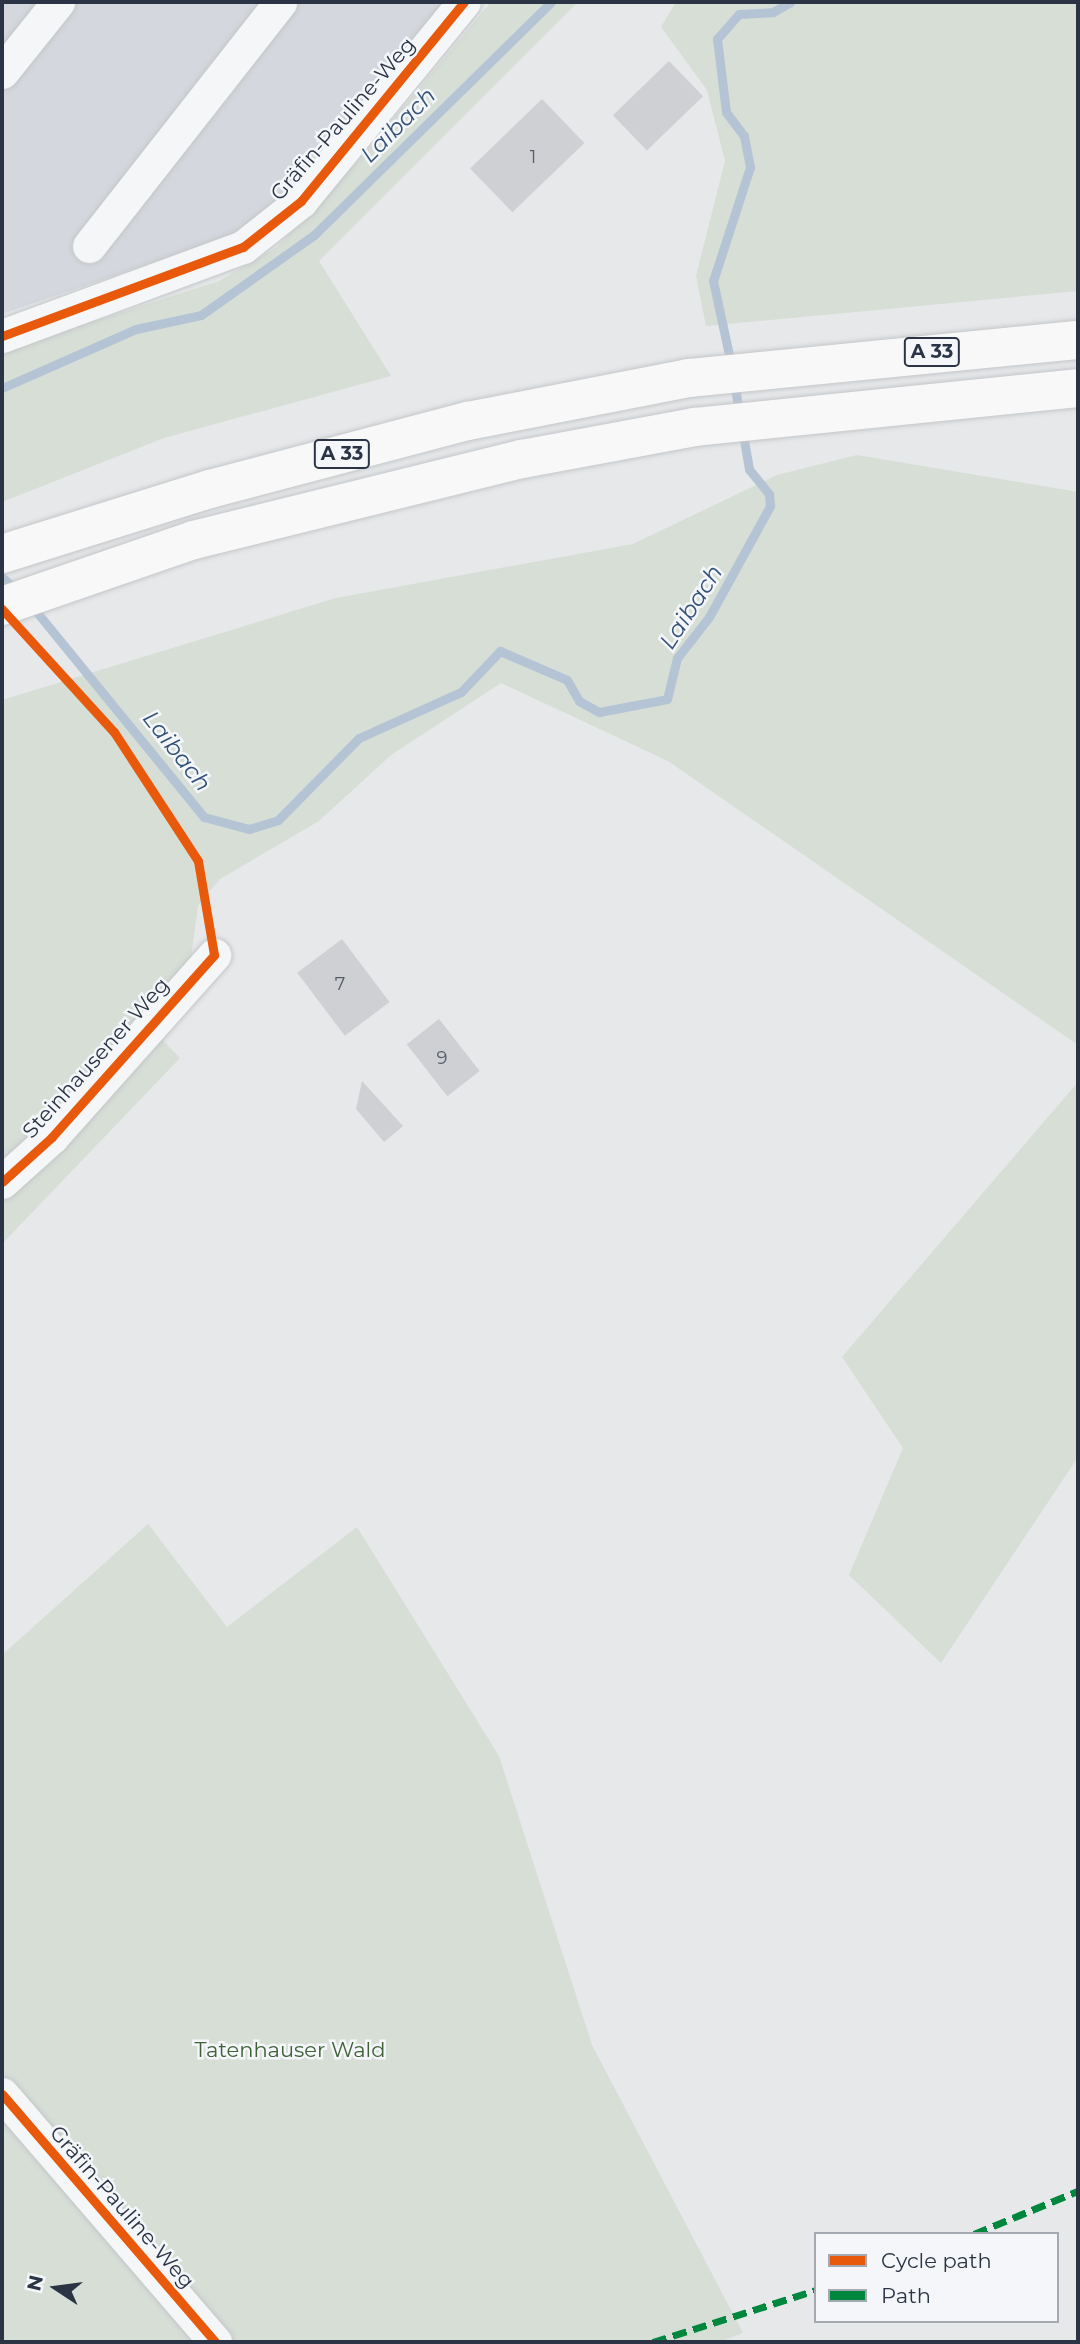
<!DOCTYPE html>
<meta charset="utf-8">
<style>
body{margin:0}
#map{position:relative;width:1080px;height:2344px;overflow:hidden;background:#e6e8ea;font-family:Montserrat,sans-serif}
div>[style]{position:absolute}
.built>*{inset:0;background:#d4d7dd}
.green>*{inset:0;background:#d6ded6}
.stream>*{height:9px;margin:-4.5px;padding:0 4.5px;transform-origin:4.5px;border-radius:4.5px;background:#b4c4d5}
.building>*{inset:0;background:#ced0d3;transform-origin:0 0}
.roads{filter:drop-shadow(0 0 2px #c4c6c8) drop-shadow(0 0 2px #c4c6c8)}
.minor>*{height:33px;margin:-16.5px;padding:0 16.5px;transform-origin:16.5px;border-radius:16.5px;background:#f5f6f7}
.highway>*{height:38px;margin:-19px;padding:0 19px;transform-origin:19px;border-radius:19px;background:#f8f8f8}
.quiet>*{height:7px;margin-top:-3.5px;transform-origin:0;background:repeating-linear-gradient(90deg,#00873e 0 14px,transparent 0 21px)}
.cycleway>*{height:9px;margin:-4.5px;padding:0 4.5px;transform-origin:4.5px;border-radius:4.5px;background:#e8590c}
span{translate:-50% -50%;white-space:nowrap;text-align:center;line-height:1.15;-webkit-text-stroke:5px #f4f6f9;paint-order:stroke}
.number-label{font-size:18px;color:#545c69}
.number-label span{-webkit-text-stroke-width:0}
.shield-label span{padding:2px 5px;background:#f4f6f9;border:2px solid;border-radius:5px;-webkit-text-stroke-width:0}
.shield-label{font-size:19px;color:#2b3445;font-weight:700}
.street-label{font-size:21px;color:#2b3445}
.park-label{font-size:21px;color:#3f6138}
.water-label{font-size:23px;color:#34527a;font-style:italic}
.frame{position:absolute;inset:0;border:4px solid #2b3445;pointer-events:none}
.legend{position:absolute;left:814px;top:2232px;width:245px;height:91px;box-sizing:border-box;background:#f4f6f9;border:2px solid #a4a8b1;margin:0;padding:9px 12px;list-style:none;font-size:21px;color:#2b3445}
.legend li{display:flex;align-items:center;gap:14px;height:35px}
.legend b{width:35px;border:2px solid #a4a8b1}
.north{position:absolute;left:21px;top:2253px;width:70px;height:70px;-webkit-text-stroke:5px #f4f6f9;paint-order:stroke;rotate:283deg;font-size:19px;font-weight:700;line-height:28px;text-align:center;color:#2b3445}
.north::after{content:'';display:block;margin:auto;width:24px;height:32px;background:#2b3445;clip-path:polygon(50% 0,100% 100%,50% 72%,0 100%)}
</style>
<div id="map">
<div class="built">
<i style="clip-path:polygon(2px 2px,445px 2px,264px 214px,231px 236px,2px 314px)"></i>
</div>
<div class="green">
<i style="clip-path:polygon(491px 2px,578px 2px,319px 261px,391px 376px,164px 438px,2px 502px,2px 351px,219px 281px,276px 248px,360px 159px)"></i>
<i style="clip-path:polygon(676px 2px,1078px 2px,1078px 291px,706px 326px,696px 276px,725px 161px,707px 90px,661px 27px)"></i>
<i style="clip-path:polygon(857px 455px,1078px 492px,1078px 1045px,668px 761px,501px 683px,391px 755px,319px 821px,220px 879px,198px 906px,190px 964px,145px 1022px,180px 1058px,2px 1244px,2px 700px,336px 598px,633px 544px,777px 475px)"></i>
<i style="clip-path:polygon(1078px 1082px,1078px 1457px,941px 1663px,849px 1575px,903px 1448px,842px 1357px)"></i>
<i style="clip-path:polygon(148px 1524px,227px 1627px,357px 1527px,499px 1756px,592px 2045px,743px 2333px,719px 2342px,2px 2342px,2px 1655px)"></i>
</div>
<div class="stream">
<i style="left:731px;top:364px;width:85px;rotate:-102.2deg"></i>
<i style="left:713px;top:281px;width:120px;rotate:-72deg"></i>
<i style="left:750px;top:167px;width:32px;rotate:-101deg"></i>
<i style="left:744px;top:136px;width:30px;rotate:-127deg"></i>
<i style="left:726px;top:112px;width:74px;rotate:-97deg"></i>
<i style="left:717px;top:39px;width:33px;rotate:-49deg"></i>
<i style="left:739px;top:14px;width:34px;rotate:-3deg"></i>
<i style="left:773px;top:12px;width:20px;rotate:-30deg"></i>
<i style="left:734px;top:381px;width:31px;rotate:81deg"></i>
<i style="left:2px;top:388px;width:146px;rotate:-23.8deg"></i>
<i style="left:136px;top:329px;width:66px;rotate:-12.2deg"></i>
<i style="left:201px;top:315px;width:138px;rotate:-35.3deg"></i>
<i style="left:314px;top:235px;width:332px;rotate:-44.5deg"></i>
<i style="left:2px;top:577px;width:19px;rotate:43deg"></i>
<i style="left:31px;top:605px;width:274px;rotate:50.8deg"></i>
<i style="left:204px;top:817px;width:47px;rotate:14.9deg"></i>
<i style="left:249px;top:829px;width:30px;rotate:-17deg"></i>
<i style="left:278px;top:820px;width:115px;rotate:-45.4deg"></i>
<i style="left:359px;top:738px;width:112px;rotate:-24.3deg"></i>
<i style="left:461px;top:692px;width:57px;rotate:-46.4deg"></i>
<i style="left:500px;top:651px;width:73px;rotate:23.4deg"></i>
<i style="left:567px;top:680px;width:24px;rotate:60deg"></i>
<i style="left:579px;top:701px;width:23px;rotate:29deg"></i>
<i style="left:599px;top:712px;width:69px;rotate:-10.8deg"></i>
<i style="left:667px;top:699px;width:42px;rotate:-76.3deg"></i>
<i style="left:677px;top:658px;width:52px;rotate:-52deg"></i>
<i style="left:709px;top:617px;width:127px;rotate:-61.2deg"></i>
<i style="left:770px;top:506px;width:12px;rotate:-95deg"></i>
<i style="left:769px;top:494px;width:32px;rotate:-129deg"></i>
<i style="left:749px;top:469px;width:41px;rotate:-99.9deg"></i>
</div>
<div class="building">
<i style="left:669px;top:61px;width:49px;height:78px;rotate:46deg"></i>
<i style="left:542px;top:99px;width:61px;height:100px;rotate:46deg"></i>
<i style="left:342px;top:939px;width:79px;height:56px;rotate:53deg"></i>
<i style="left:439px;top:1019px;width:66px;height:41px;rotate:52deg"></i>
<i style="clip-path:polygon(362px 1081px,403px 1126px,384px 1142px,356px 1109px)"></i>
</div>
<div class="roads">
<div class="minor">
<i style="left:2px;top:72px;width:90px;rotate:-51.3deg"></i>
<i style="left:89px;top:246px;width:310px;rotate:-51.9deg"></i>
<i style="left:2px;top:336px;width:257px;rotate:-20.3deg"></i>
<i style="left:243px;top:247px;width:74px;rotate:-38.4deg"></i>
<i style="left:301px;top:201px;width:257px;rotate:-50.7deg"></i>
<i style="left:2px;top:1182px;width:67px;rotate:-42deg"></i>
<i style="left:52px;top:1137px;width:244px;rotate:-48.3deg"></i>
<i style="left:2px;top:2094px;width:327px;rotate:49.3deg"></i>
</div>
<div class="highway">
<i style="left:2px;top:554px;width:218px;rotate:-17.4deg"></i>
<i style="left:210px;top:489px;width:267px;rotate:-14.8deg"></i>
<i style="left:468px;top:421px;width:225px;rotate:-11deg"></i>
<i style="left:689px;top:378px;width:391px;rotate:-5.6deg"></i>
<i style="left:2px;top:606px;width:203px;rotate:-19deg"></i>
<i style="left:194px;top:540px;width:338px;rotate:-13.9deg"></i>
<i style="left:522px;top:459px;width:176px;rotate:-10.5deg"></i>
<i style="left:695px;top:427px;width:385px;rotate:-5.8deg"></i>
</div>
</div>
<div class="quiet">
<i style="left:974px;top:2234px;width:113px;rotate:-22.5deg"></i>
<i style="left:653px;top:2342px;width:171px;rotate:-17.7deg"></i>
</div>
<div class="cycleway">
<i style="left:2px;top:336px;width:257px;rotate:-20.3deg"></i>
<i style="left:243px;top:247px;width:74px;rotate:-38.4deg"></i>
<i style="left:301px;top:201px;width:257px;rotate:-50.7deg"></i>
<i style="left:2px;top:609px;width:166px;rotate:47.7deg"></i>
<i style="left:114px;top:732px;width:154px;rotate:56.9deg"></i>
<i style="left:198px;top:861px;width:95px;rotate:80.3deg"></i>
<i style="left:214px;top:955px;width:244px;rotate:131.7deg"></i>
<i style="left:52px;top:1137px;width:67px;rotate:138deg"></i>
<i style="left:2px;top:2094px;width:327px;rotate:49.3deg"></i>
</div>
<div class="number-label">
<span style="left:533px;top:157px">1</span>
<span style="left:340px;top:984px">7</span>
<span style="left:442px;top:1058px">9</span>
</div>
<div class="shield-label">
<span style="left:932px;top:352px">A 33</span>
<span style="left:342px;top:454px">A 33</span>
</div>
<div class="street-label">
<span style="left:343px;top:119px;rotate:-49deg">Gräfin-Pauline-Weg</span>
<span style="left:96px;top:1058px;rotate:-48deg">Steinhausener Weg</span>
<span style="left:122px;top:2207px;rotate:49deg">Gräfin-Pauline-Weg</span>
</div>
<div class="park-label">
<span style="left:290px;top:2050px">Tatenhauser Wald</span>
</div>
<div class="water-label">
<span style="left:398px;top:125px;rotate:-45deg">Laibach</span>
<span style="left:691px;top:607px;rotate:-57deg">Laibach</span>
<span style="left:177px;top:751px;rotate:52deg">Laibach</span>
</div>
<div class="frame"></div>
<ul class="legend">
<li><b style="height:9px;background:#e8590c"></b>Cycle path</li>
<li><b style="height:9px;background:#00873e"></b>Path</li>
</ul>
<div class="north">N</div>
</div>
